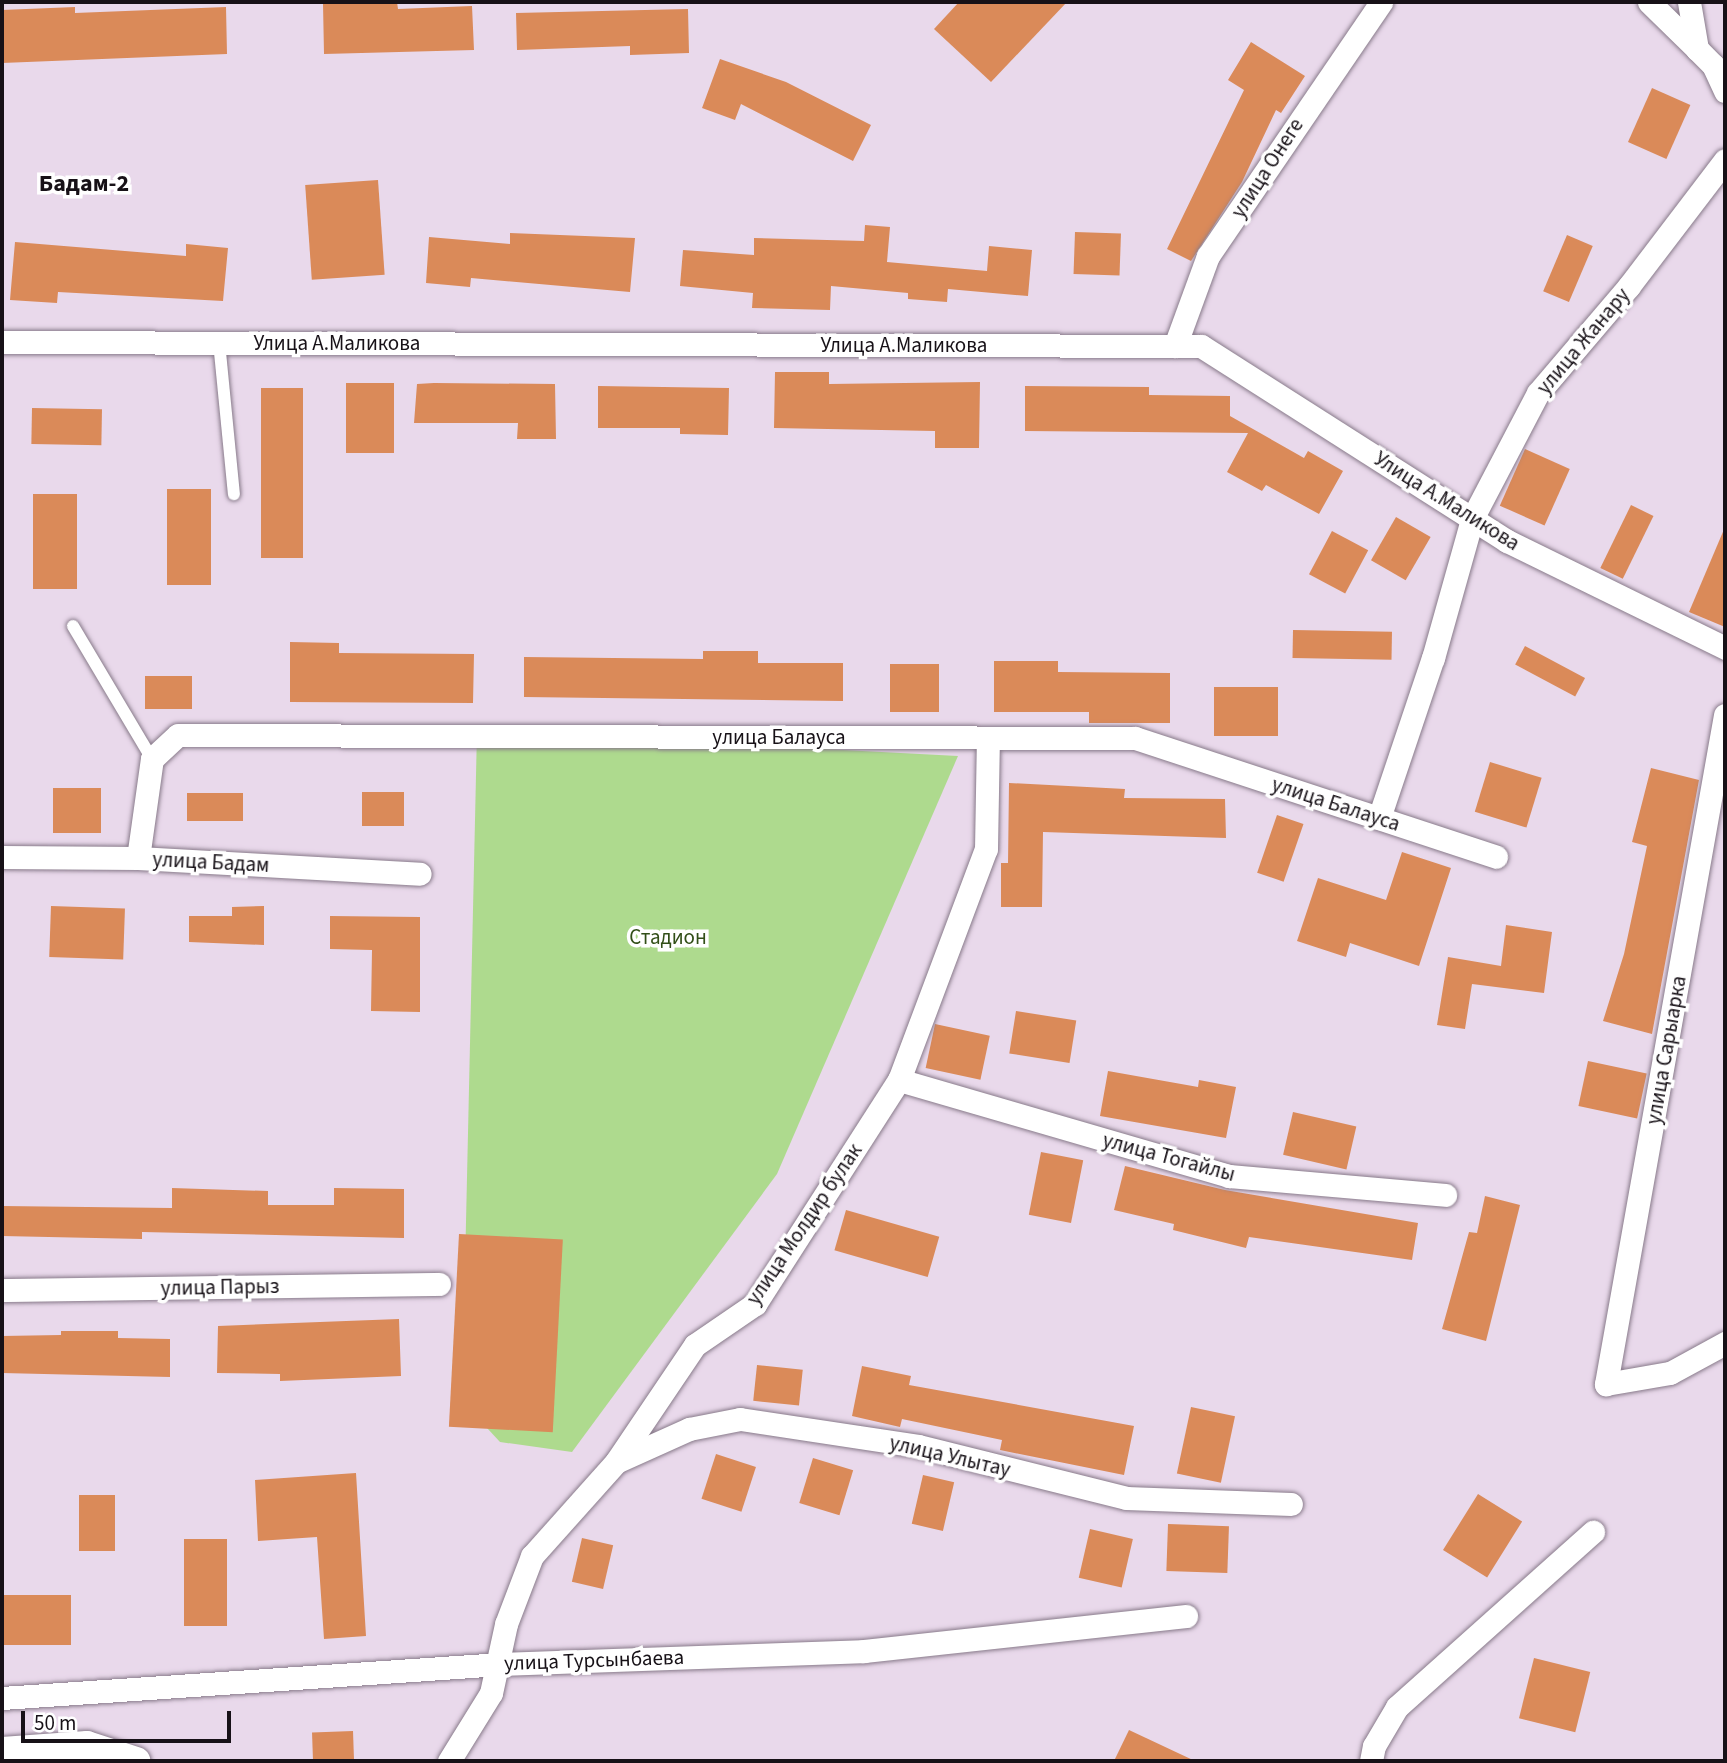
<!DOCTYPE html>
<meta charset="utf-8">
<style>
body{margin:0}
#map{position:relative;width:1727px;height:1763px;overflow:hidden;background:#e9d9eb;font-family:"Source Sans 3",sans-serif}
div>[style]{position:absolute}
.green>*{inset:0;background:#aeda8e}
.building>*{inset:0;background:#da8a59;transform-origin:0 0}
.roads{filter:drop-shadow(0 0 2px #887a8a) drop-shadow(0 0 2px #887a8a)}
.service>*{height:12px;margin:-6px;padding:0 6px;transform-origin:6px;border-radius:6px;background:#fff}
.minor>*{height:23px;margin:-11.5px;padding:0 11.5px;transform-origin:11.5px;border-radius:11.5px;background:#fff}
.tertiary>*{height:28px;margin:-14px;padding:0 14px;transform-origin:14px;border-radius:14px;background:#fff}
span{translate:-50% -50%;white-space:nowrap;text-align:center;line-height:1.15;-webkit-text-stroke:7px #fff;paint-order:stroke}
.street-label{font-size:21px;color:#171117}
.park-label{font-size:21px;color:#324f18}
.quarter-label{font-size:24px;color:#171117;font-weight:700}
.frame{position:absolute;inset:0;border:4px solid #171117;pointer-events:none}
.scale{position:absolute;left:21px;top:1711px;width:210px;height:32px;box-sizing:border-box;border:4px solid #171117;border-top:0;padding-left:9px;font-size:21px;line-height:24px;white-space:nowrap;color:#171117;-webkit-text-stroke:5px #fff;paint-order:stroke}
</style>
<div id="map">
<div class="green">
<i style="clip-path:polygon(477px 731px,958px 756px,777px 1174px,572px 1452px,500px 1442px,462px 1401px)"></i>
</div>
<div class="building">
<i style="clip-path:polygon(362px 2px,397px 2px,398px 9px,472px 6px,474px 50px,324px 54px,323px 4px)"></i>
<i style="clip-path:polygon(959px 2px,1067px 2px,991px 82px,934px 29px)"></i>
<i style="clip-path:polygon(75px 7px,75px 13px,226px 7px,227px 54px,2px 63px,2px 10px)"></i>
<i style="clip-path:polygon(688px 9px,689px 53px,630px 55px,630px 46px,517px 50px,516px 13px)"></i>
<i style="clip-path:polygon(1251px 42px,1305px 76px,1281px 113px,1276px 110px,1242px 182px,1191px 261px,1167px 249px,1244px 90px,1228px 80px)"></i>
<i style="clip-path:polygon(720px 59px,786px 82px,871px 125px,853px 161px,741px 104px,735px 120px,702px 108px)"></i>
<i style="left:1652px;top:88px;width:42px;height:59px;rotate:24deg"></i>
<i style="left:378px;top:180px;width:95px;height:73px;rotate:86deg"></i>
<i style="clip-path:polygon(865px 225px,890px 227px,887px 262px,987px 271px,989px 246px,1032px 250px,1028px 296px,948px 289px,947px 302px,908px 299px,908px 293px,831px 286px,830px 310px,752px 308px,753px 293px,680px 286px,683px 250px,754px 255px,754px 238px,864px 241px)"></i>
<i style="left:1075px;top:232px;width:46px;height:42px;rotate:2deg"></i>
<i style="clip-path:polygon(510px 233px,635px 238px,630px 292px,471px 278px,470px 287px,426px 283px,429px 237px,510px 244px)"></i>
<i style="left:1567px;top:235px;width:28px;height:61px;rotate:23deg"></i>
<i style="clip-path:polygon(15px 242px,186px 256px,186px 244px,228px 248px,223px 301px,58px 292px,57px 303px,10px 300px)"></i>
<i style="clip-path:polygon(775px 372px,829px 372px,829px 384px,980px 382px,979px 448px,935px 448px,935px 431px,774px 428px)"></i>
<i style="left:346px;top:383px;width:48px;height:70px"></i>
<i style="clip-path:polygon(434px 383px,555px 384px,556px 439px,517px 439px,518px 423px,414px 423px,417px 384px)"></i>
<i style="clip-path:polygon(598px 386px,729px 388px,728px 435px,680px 434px,680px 428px,598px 428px)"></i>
<i style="clip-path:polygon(1025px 386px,1149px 387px,1149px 395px,1230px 396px,1230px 416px,1304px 458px,1308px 451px,1343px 471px,1319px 514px,1266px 485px,1262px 491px,1227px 472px,1248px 433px,1025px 431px)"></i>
<i style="left:261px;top:388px;width:42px;height:170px"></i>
<i style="left:32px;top:408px;width:70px;height:36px;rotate:1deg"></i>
<i style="left:1525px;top:449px;width:49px;height:62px;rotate:24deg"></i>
<i style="left:167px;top:489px;width:44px;height:96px"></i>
<i style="left:33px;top:494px;width:44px;height:95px"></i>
<i style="left:1631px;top:505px;width:25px;height:70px;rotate:26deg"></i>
<i style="left:1396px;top:517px;width:40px;height:50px;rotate:30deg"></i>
<i style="clip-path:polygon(1725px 527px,1725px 627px,1689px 612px)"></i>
<i style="left:1332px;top:531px;width:41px;height:49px;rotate:28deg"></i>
<i style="left:1293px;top:630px;width:99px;height:28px;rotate:1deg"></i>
<i style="clip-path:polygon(290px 642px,339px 643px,339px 653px,474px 654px,473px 703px,290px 702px)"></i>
<i style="left:1525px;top:646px;width:68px;height:21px;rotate:28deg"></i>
<i style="clip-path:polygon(703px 651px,758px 651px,758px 663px,843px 663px,843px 701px,524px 697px,524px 657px,703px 659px)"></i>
<i style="clip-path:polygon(994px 661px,1058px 661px,1058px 672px,1170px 673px,1170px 723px,1089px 723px,1089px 712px,994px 712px)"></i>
<i style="left:890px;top:664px;width:49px;height:48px"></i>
<i style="left:145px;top:676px;width:47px;height:33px"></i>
<i style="left:1214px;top:687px;width:64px;height:49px"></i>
<i style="left:1490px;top:762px;width:54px;height:52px;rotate:17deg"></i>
<i style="clip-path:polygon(1651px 768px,1699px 780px,1652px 1034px,1603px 1021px,1624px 954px,1647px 846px,1632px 842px)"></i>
<i style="clip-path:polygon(1009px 783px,1125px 789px,1124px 798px,1225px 799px,1226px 838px,1043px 832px,1042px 907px,1001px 907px,1001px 863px,1008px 863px)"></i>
<i style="left:53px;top:788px;width:48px;height:45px"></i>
<i style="left:362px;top:792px;width:42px;height:34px"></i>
<i style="left:187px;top:793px;width:56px;height:28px"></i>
<i style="left:1277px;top:815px;width:28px;height:61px;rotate:19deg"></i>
<i style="clip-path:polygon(1402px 852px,1451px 868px,1419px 966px,1350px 943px,1346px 957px,1297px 941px,1318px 878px,1386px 900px)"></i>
<i style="left:51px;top:906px;width:74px;height:51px;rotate:2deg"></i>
<i style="clip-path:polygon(264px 906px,264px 945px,189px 942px,189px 916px,232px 916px,232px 907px)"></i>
<i style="clip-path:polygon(330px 916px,420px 917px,420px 1012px,371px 1011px,372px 950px,330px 949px)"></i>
<i style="clip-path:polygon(1506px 925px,1552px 932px,1544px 993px,1472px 984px,1465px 1029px,1437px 1025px,1448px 957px,1501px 966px)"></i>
<i style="left:1016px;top:1011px;width:61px;height:43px;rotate:9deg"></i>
<i style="left:935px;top:1024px;width:56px;height:45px;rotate:12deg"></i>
<i style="left:1588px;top:1061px;width:60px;height:46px;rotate:12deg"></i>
<i style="clip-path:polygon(1108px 1071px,1198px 1087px,1199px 1080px,1236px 1087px,1226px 1138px,1100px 1116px)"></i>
<i style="left:1293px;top:1112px;width:65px;height:44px;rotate:13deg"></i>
<i style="left:1041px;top:1152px;width:43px;height:64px;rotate:11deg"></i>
<i style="clip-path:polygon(1125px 1166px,1225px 1190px,1418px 1223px,1412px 1260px,1249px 1237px,1246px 1248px,1173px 1230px,1174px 1224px,1114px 1210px)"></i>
<i style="clip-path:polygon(172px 1188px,268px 1191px,268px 1205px,334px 1205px,334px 1188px,404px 1189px,404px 1238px,142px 1232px,142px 1239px,2px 1236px,2px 1206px,172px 1208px)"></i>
<i style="clip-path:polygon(1485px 1196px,1520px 1205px,1486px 1341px,1442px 1329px,1469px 1232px,1477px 1233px)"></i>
<i style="left:846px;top:1210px;width:97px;height:42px;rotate:16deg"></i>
<i style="left:459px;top:1234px;width:104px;height:193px;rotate:3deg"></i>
<i style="clip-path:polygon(399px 1319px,401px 1376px,280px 1381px,280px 1374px,217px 1373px,218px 1326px)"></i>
<i style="clip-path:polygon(61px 1331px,118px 1331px,118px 1338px,170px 1339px,170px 1377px,2px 1373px,2px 1336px,61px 1335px)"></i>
<i style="left:757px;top:1365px;width:46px;height:36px;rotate:6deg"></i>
<i style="clip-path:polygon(862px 1366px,911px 1376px,909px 1385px,1134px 1426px,1124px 1475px,1000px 1450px,1002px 1440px,902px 1419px,900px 1427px,852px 1416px)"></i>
<i style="left:1191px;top:1407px;width:45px;height:68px;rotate:12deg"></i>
<i style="left:716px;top:1454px;width:42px;height:47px;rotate:18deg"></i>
<i style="left:813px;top:1458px;width:42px;height:47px;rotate:17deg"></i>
<i style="clip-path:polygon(356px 1473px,366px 1636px,324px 1639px,317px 1537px,258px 1541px,255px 1480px)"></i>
<i style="left:923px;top:1475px;width:32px;height:50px;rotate:13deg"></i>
<i style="left:1478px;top:1494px;width:52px;height:66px;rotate:32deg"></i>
<i style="left:79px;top:1495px;width:36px;height:56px"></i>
<i style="left:1168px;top:1524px;width:61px;height:47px;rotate:2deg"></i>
<i style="left:1090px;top:1529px;width:44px;height:50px;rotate:13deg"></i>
<i style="left:582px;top:1538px;width:32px;height:45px;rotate:13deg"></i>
<i style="left:184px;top:1539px;width:43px;height:87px"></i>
<i style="left:2px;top:1595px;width:69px;height:50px"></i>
<i style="left:1534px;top:1658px;width:58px;height:62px;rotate:14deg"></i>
<i style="clip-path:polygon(1129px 1730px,1195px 1761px,1114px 1761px)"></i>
<i style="left:353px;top:1731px;width:30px;height:41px;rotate:88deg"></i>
</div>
<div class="roads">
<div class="service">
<i style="left:219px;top:342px;width:153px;rotate:84.4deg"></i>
<i style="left:73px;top:626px;width:155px;rotate:59.3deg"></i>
</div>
<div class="minor">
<i style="left:1649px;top:2px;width:67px;rotate:44.4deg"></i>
<i style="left:1689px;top:2px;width:48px;rotate:80.3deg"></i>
<i style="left:1697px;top:49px;width:23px;rotate:45deg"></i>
<i style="left:1713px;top:65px;width:29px;rotate:65deg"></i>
<i style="left:2px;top:342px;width:1199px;rotate:0.19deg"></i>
<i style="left:1201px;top:346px;width:363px;rotate:32.5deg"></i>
<i style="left:1507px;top:541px;width:243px;rotate:26.1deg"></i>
<i style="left:1175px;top:346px;width:96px;rotate:-69.9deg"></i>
<i style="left:1208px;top:256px;width:307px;rotate:-55.7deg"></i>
<i style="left:1725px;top:715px;width:680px;rotate:100.09deg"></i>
<i style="left:1606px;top:1384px;width:65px;rotate:-9.8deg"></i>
<i style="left:1670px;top:1373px;width:63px;rotate:-28.6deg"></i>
<i style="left:1379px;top:818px;width:169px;rotate:-71.4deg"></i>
<i style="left:1433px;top:658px;width:144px;rotate:-74.3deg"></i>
<i style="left:1472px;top:519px;width:142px;rotate:-62.4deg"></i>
<i style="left:1538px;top:393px;width:140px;rotate:-49.6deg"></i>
<i style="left:1629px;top:286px;width:158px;rotate:-52.7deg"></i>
<i style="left:2px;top:857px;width:136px;rotate:0.4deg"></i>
<i style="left:138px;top:858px;width:282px;rotate:3.2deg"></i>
<i style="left:138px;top:858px;width:100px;rotate:-82deg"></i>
<i style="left:152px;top:759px;width:35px;rotate:-43deg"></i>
<i style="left:178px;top:735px;width:957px;rotate:0.18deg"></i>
<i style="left:1135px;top:738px;width:380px;rotate:18.2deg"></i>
<i style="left:899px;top:1080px;width:344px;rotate:16.2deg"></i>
<i style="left:1229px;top:1176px;width:217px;rotate:5deg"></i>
<i style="left:2px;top:1290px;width:437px;rotate:-0.8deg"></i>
<i style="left:618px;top:1461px;width:78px;rotate:-24.3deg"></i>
<i style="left:689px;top:1429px;width:52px;rotate:-11.1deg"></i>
<i style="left:740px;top:1419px;width:180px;rotate:8.6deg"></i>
<i style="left:918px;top:1446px;width:214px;rotate:14deg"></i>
<i style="left:1126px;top:1498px;width:165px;rotate:2.1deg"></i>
<i style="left:2px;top:1698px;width:496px;rotate:-3.9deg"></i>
<i style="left:497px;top:1664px;width:367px;rotate:-2deg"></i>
<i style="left:864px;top:1651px;width:324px;rotate:-6.2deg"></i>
<i style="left:449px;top:1761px;width:80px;rotate:-58.3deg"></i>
<i style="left:491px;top:1693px;width:71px;rotate:-77.7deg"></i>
<i style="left:506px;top:1624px;width:73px;rotate:-69.1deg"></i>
<i style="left:532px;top:1556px;width:126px;rotate:-48.2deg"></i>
<i style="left:616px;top:1462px;width:141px;rotate:-56deg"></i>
<i style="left:695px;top:1345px;width:73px;rotate:-34.3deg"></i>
<i style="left:755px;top:1304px;width:266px;rotate:-57.3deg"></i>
<i style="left:899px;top:1080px;width:247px;rotate:-69.4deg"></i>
<i style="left:986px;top:849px;width:111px;rotate:-89deg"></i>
<i style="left:1371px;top:1761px;width:15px;rotate:-79deg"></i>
<i style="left:1374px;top:1746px;width:45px;rotate:-59.5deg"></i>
<i style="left:1397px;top:1707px;width:263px;rotate:-41.8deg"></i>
</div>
<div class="tertiary">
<i style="left:2px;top:1751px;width:85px;rotate:-4deg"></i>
<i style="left:87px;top:1745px;width:52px;rotate:18.1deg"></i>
</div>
</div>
<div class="street-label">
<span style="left:1267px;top:168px;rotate:-57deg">улица Онеге</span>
<span style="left:1583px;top:341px;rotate:-50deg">улица Жанару</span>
<span style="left:337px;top:343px">Улица А.Маликова</span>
<span style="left:904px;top:345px">Улица А.Маликова</span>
<span style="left:1447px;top:501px;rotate:32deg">Улица А.Маликова</span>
<span style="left:779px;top:737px">улица Балауса</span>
<span style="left:1336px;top:804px;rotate:18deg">улица Балауса</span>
<span style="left:211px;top:862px;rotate:3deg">улица Бадам</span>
<span style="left:1666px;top:1050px;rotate:-80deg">улица Сарыарка</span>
<span style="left:1169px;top:1157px;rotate:15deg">улица Тогайлы</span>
<span style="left:804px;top:1224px;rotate:-56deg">улица Молдир булак</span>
<span style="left:220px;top:1287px;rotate:-1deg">улица Парыз</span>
<span style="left:950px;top:1456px;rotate:13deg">улица Улытау</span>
<span style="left:594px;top:1660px;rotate:-2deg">улица Турсынбаева</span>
</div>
<div class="park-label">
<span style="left:668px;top:937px">Стадион</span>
</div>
<div class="quarter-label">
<span style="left:84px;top:184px">Бадам-2</span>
</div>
<div class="frame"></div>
<div class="scale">50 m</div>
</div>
